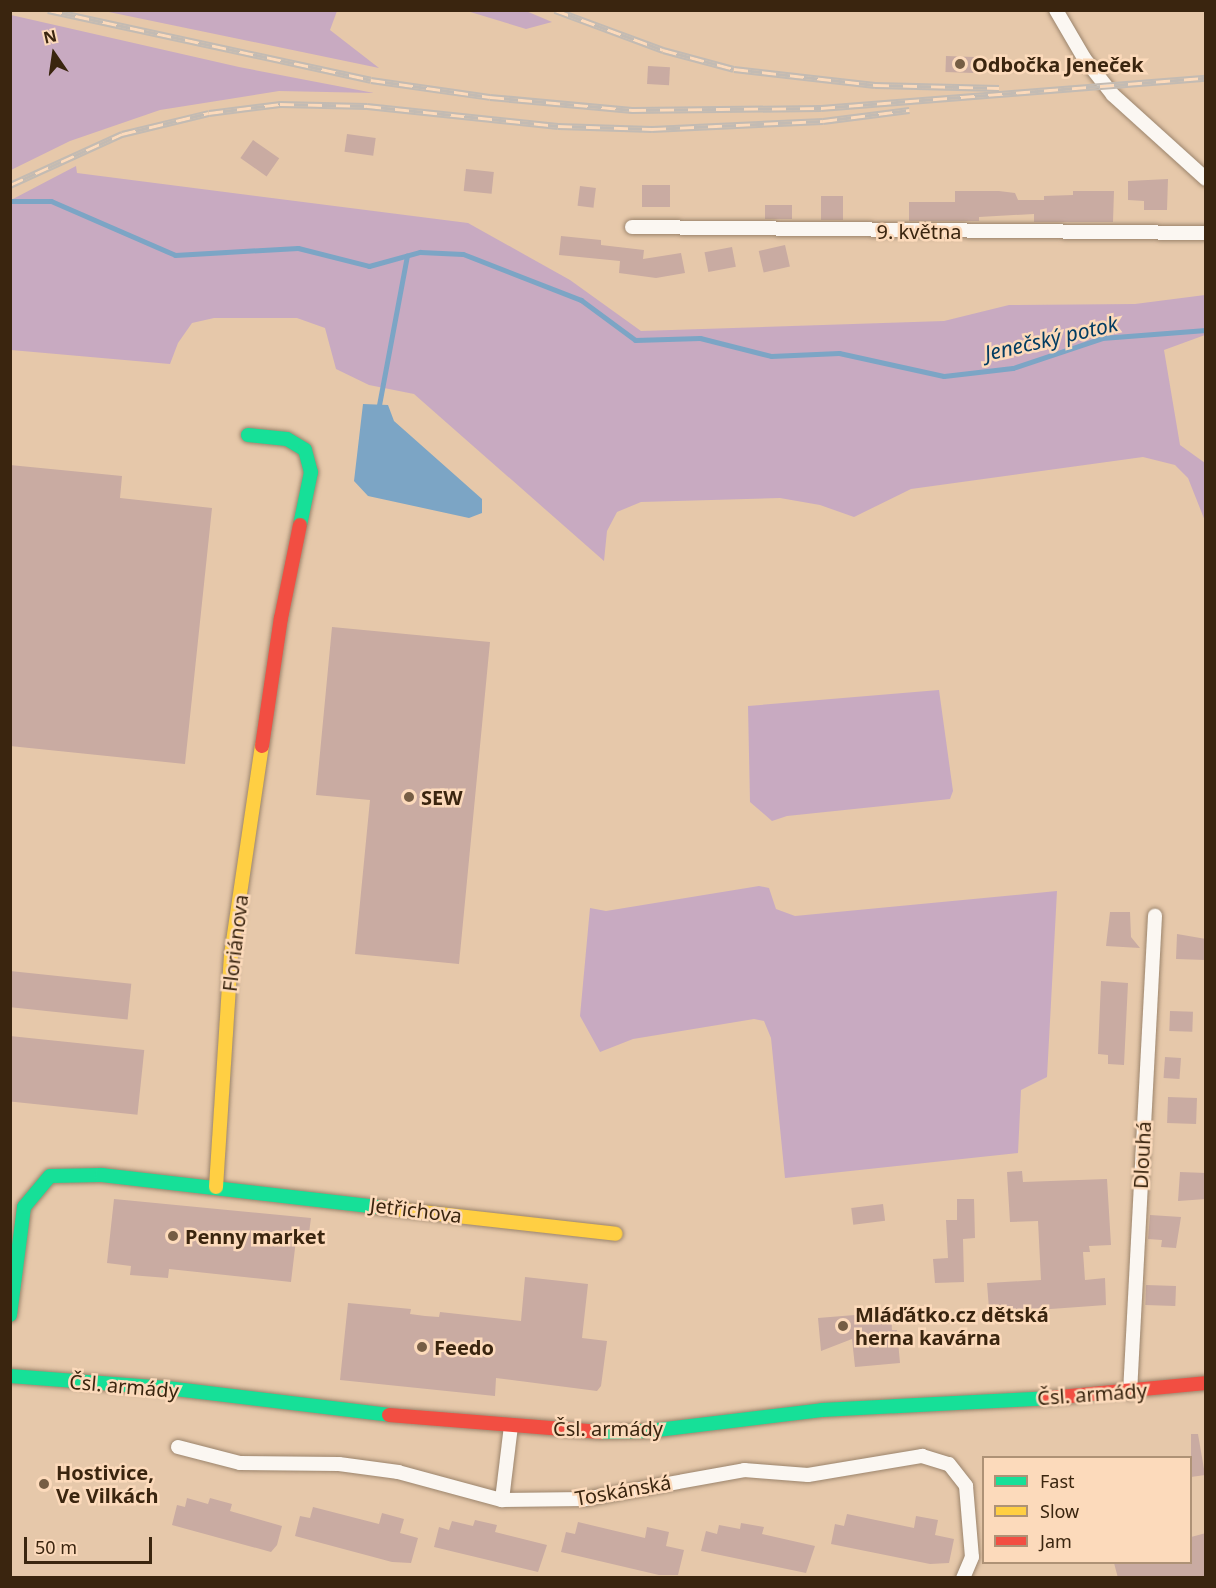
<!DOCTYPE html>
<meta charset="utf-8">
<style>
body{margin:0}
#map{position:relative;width:1216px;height:1588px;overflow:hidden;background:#e6c8aa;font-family:"Noto Sans",sans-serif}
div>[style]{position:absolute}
.green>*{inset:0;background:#c8aac1}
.water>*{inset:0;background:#7ca5c5}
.stream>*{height:5px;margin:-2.5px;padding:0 2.5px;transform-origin:2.5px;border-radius:2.5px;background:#7ca5c5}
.building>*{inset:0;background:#c9aba2;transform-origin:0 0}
.roads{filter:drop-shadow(0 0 2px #9b846c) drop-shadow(0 0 2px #9b846c)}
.street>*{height:14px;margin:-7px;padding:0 7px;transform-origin:7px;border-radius:7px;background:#fbf7f2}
.fast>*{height:14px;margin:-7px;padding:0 7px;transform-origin:7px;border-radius:7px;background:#16e098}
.slow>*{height:14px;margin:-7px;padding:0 7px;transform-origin:7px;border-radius:7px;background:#ffcf43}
.jam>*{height:14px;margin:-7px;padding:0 7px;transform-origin:7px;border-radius:7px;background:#f24e42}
.rail>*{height:7px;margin-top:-3.5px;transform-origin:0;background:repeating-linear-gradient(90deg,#fcdabb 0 14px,#c3bbb3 0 28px);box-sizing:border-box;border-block:2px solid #c3bbb3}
.dots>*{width:16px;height:16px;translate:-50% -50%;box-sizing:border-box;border:3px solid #fcdabb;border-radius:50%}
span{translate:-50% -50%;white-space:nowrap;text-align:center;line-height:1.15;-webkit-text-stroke:5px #fcdabb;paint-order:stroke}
.poi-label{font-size:20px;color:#3a250f;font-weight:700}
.left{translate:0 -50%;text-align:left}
.street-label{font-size:20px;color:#3a250f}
.water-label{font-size:21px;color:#023c62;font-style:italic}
.frame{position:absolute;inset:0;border:12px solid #3a250f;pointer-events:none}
.legend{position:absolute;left:982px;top:1456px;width:210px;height:108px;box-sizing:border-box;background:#fcdabb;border:2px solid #ae9276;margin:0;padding:8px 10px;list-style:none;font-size:18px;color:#3a250f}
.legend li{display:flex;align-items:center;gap:12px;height:30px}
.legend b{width:30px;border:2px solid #ae9276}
.north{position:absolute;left:24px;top:24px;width:60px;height:60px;-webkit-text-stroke:4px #fcdabb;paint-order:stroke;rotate:347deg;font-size:16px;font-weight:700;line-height:24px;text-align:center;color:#3a250f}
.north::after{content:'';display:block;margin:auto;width:21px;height:27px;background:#3a250f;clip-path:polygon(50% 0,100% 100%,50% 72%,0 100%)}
.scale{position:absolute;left:24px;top:1537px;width:128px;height:27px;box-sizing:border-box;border:3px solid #3a250f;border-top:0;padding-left:8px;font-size:18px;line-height:21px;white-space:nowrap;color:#3a250f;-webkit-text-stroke:4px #fcdabb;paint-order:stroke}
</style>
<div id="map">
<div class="green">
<i style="clip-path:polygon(104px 11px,337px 11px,330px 30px,379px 68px)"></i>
<i style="clip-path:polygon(467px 11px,526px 11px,552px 22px,526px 29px)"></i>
<i style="clip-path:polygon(11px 15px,239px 67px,374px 93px,279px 91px,160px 110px,70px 141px,11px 170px)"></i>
<i style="clip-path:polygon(76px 166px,77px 173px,468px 223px,570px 280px,641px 331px,944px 321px,1009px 305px,1135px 304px,1205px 295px,1205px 335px,1164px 350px,1180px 445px,1205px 463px,1205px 521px,1188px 478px,1175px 465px,1143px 457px,911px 489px,854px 517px,820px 505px,780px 498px,641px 502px,617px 512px,607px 531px,604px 561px,414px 394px,369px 385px,336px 369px,325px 328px,297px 318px,214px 318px,192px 323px,178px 343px,170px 364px,11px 350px,11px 200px)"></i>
<i style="clip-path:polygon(939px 690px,953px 791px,950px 799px,787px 816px,772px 821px,750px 802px,748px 706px)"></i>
<i style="clip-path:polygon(759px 886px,769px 888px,776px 909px,795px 916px,1057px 891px,1047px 1077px,1021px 1090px,1018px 1153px,785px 1178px,771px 1038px,764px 1021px,754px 1019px,633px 1039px,600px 1052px,580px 1016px,590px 908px,606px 911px)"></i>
</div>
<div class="water">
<i style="clip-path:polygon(363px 404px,388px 405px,394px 421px,482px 499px,482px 513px,469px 518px,368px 496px,354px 481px)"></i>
</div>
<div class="stream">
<i style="left:10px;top:201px;width:41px"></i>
<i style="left:51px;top:201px;width:135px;rotate:23.5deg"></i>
<i style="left:175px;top:255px;width:123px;rotate:-3.3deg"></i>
<i style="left:298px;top:248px;width:73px;rotate:14.2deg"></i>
<i style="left:369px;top:266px;width:53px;rotate:-15.4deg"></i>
<i style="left:420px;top:252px;width:43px;rotate:2.7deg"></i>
<i style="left:463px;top:254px;width:127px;rotate:21.3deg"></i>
<i style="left:581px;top:300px;width:67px;rotate:36.5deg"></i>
<i style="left:635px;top:340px;width:65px;rotate:-1.8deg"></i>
<i style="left:700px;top:338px;width:73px;rotate:14.2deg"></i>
<i style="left:771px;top:356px;width:68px;rotate:-2.5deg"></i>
<i style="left:839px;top:353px;width:107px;rotate:12.4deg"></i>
<i style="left:944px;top:376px;width:69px;rotate:-6.6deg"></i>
<i style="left:1013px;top:368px;width:94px;rotate:-18.6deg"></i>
<i style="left:1102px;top:338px;width:104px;rotate:-4.4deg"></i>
<i style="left:379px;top:405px;width:152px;rotate:-79.4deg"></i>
</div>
<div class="building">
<i style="left:946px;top:56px;width:28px;height:16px;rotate:2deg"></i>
<i style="left:648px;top:66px;width:22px;height:18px;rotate:3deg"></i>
<i style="left:347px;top:134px;width:29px;height:18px;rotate:8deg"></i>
<i style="left:253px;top:140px;width:32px;height:22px;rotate:35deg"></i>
<i style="left:466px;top:169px;width:28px;height:22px;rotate:6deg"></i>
<i style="clip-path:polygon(1168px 179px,1167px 210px,1144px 210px,1144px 201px,1128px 200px,1128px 181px)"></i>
<i style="left:642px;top:185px;width:28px;height:22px"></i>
<i style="left:580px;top:186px;width:16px;height:20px;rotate:7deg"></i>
<i style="clip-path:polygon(955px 191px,999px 191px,1015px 193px,1018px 200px,1044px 200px,1044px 196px,1073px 195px,1073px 191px,1114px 191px,1113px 222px,1034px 222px,1034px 214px,979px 217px,979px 221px,909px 221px,909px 202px,955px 202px)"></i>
<i style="left:821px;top:196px;width:22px;height:24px"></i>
<i style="left:765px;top:205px;width:27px;height:14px"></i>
<i style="clip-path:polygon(561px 236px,601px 240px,601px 245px,644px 250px,643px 259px,681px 253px,685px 273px,656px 278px,619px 273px,620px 261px,559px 255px)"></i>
<i style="left:785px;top:245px;width:22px;height:27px;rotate:77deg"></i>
<i style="left:732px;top:247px;width:20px;height:28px;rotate:79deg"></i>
<i style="clip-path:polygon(10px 465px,122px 476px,120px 498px,212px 508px,185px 764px,10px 746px)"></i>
<i style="clip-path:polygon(332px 627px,490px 642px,459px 964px,355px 954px,370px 800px,316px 795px)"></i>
<i style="clip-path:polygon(1110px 912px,1130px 912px,1131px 937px,1140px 948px,1106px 946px)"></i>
<i style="clip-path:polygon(1177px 934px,1206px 939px,1206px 960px,1176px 959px)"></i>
<i style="left:10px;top:971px;width:122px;height:36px;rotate:6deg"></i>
<i style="clip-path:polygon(1101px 981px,1128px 983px,1124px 1065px,1108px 1064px,1108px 1055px,1098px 1054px)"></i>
<i style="left:1170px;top:1011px;width:23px;height:20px;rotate:2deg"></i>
<i style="left:10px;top:1036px;width:135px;height:65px;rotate:6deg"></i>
<i style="left:1165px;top:1057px;width:16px;height:21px;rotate:4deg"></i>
<i style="left:1168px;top:1097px;width:29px;height:26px;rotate:2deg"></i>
<i style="clip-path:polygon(1022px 1171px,1023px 1182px,1107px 1179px,1111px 1245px,1089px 1246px,1090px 1252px,1083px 1252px,1085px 1280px,1105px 1278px,1106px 1305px,1009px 1312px,1008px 1308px,989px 1309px,987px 1283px,1041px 1280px,1038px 1221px,1010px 1222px,1007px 1172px)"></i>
<i style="clip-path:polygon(1180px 1172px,1206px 1173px,1206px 1199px,1178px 1201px)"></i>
<i style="clip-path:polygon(114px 1199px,311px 1218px,308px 1241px,296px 1240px,291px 1282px,169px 1269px,168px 1278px,130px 1275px,131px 1266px,107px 1263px)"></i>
<i style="clip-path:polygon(957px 1199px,974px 1199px,975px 1238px,963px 1239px,964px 1282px,935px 1283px,933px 1259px,948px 1258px,946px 1220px,957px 1220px)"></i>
<i style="left:883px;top:1204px;width:17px;height:32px;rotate:83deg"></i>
<i style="clip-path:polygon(1150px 1215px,1181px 1217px,1176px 1248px,1161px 1247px,1162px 1240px,1148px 1239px)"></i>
<i style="clip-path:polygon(525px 1277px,588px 1284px,582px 1338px,607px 1341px,601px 1386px,597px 1391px,496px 1378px,495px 1396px,340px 1380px,348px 1303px,411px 1309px,410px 1314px,425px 1316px,439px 1317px,440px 1312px,521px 1321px)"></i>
<i style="left:1146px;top:1285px;width:30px;height:20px;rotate:2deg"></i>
<i style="clip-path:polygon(867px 1314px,891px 1315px,892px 1330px,897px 1330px,900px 1363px,855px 1367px,852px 1339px,821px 1351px,818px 1318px)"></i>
<i style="clip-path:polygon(1191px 1434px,1198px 1434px,1205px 1475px,1191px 1477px)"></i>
<i style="clip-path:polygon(187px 1498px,208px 1504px,210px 1498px,232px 1504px,230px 1511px,282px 1526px,277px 1545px,271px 1552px,172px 1525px,177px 1505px,185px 1507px)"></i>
<i style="clip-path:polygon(313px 1507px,379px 1524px,382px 1513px,404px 1519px,400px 1533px,418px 1538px,411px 1563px,392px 1562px,295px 1536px,300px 1516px,310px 1518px)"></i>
<i style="clip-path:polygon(847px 1514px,914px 1528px,916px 1516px,938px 1520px,935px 1535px,954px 1539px,949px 1563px,930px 1564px,831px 1544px,835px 1524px,844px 1526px)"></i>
<i style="clip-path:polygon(475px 1520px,497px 1525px,495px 1532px,547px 1545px,538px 1572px,434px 1547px,439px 1527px,449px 1530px,452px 1521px,473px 1526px)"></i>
<i style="clip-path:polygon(578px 1522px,645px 1538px,647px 1527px,669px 1532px,666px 1546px,684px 1550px,678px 1575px,659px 1575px,561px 1552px,566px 1532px,575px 1534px)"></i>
<i style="clip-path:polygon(741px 1523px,764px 1527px,762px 1534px,815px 1546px,806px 1573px,701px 1551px,706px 1531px,717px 1534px,719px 1525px,740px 1529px)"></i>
<i style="clip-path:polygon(1206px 1533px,1206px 1578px,1118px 1578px,1114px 1563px,1191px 1563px,1191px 1537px)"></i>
</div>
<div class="roads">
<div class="street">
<i style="left:1056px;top:10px;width:56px;rotate:59.7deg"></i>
<i style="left:1084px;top:58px;width:47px;rotate:51.9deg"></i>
<i style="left:1113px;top:95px;width:125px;rotate:42.1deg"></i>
<i style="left:632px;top:227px;width:574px;rotate:0.6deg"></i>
<i style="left:1130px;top:1393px;width:478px;rotate:-87deg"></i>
<i style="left:178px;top:1447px;width:64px;rotate:14.5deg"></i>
<i style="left:240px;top:1463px;width:99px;rotate:0.6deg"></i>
<i style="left:339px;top:1464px;width:60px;rotate:7.7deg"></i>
<i style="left:398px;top:1472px;width:108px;rotate:15.1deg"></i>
<i style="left:502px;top:1500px;width:83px;rotate:-0.7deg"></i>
<i style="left:585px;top:1499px;width:162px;rotate:-10.3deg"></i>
<i style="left:744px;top:1470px;width:64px;rotate:4.5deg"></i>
<i style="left:808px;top:1475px;width:116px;rotate:-9.5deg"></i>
<i style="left:922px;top:1456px;width:28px;rotate:17deg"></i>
<i style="left:949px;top:1464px;width:28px;rotate:52deg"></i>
<i style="left:966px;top:1486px;width:71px;rotate:85.2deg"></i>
<i style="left:972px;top:1557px;width:23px;rotate:113deg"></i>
<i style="left:502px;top:1500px;width:75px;rotate:-83.1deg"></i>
</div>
<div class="fast">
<i style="left:248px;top:435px;width:39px;rotate:6deg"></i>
<i style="left:287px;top:439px;width:21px;rotate:31deg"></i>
<i style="left:305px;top:450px;width:23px;rotate:75deg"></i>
<i style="left:311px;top:472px;width:54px;rotate:101.7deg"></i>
<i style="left:10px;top:1315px;width:109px;rotate:-82.6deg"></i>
<i style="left:24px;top:1207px;width:40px;rotate:-50deg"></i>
<i style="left:50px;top:1176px;width:52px;rotate:-1.1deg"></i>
<i style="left:102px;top:1175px;width:286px;rotate:6.6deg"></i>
<i style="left:10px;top:1376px;width:157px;rotate:4.4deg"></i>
<i style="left:167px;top:1388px;width:224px;rotate:6.9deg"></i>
<i style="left:600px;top:1432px;width:49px;rotate:-1.2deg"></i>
<i style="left:649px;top:1431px;width:174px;rotate:-6.9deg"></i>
<i style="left:822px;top:1410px;width:226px;rotate:-3deg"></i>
</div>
<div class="slow">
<i style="left:216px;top:1187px;width:232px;rotate:-86.3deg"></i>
<i style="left:231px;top:955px;width:211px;rotate:-81.6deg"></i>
<i style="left:386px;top:1208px;width:231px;rotate:6.4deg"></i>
</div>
<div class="jam">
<i style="left:262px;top:746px;width:129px;rotate:-81.6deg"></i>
<i style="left:281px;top:618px;width:95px;rotate:-78.5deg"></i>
<i style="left:1048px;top:1398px;width:159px;rotate:-5.4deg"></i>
<i style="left:389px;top:1415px;width:212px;rotate:4.6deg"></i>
</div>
</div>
<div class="rail">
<i style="left:48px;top:10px;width:330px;rotate:12.2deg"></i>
<i style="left:371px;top:80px;width:120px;rotate:8.1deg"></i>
<i style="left:490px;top:97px;width:143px;rotate:5.2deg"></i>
<i style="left:632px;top:110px;width:189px;rotate:-0.6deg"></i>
<i style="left:821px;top:108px;width:386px;rotate:-4.5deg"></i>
<i style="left:555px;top:10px;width:115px;rotate:20.3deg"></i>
<i style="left:663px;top:50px;width:73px;rotate:15deg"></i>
<i style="left:734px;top:69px;width:142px;rotate:6.5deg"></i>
<i style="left:875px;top:85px;width:124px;rotate:1.4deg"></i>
<i style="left:10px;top:185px;width:123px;rotate:-24.5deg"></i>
<i style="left:122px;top:134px;width:89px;rotate:-13.6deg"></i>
<i style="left:209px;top:113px;width:72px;rotate:-7.2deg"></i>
<i style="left:280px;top:104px;width:87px;rotate:1.3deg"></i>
<i style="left:367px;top:106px;width:192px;rotate:6deg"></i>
<i style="left:558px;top:126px;width:94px;rotate:1.8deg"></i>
<i style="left:652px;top:129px;width:171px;rotate:-2.7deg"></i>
<i style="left:823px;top:121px;width:87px;rotate:-7.3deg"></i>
</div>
<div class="dots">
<i style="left:960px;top:64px;background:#765e45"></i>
<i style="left:409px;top:797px;background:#765e45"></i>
<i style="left:173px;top:1236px;background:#765e45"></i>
<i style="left:843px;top:1326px;background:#765e45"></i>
<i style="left:422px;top:1347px;background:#765e45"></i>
<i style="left:44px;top:1484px;background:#765e45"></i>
</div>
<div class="poi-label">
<span class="left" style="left:972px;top:64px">Odbočka Jeneček</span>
<span class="left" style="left:421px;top:797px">SEW</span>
<span class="left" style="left:185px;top:1236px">Penny market</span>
<span class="left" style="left:855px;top:1326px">Mláďátko.cz dětská<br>herna kavárna</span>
<span class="left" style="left:434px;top:1347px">Feedo</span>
<span class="left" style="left:56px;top:1484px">Hostivice,<br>Ve Vilkách</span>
</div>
<div class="street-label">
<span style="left:919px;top:231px">9. května</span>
<span style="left:235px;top:943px;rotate:-83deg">Floriánova</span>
<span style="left:1142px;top:1155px;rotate:-87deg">Dlouhá</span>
<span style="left:416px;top:1210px;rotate:7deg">Jetřichova</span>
<span style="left:124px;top:1386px;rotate:5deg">Čsl. armády</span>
<span style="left:1092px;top:1394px;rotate:-4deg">Čsl. armády</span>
<span style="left:608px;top:1428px">Čsl. armády</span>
<span style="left:623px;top:1490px;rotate:-10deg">Toskánská</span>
</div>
<div class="water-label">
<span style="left:1051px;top:338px;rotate:-13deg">Jenečský potok</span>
</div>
<div class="frame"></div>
<ul class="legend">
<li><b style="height:8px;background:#16e098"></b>Fast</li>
<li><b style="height:8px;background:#ffcf43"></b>Slow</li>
<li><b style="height:8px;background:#f24e42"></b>Jam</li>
</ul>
<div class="north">N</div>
<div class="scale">50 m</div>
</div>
